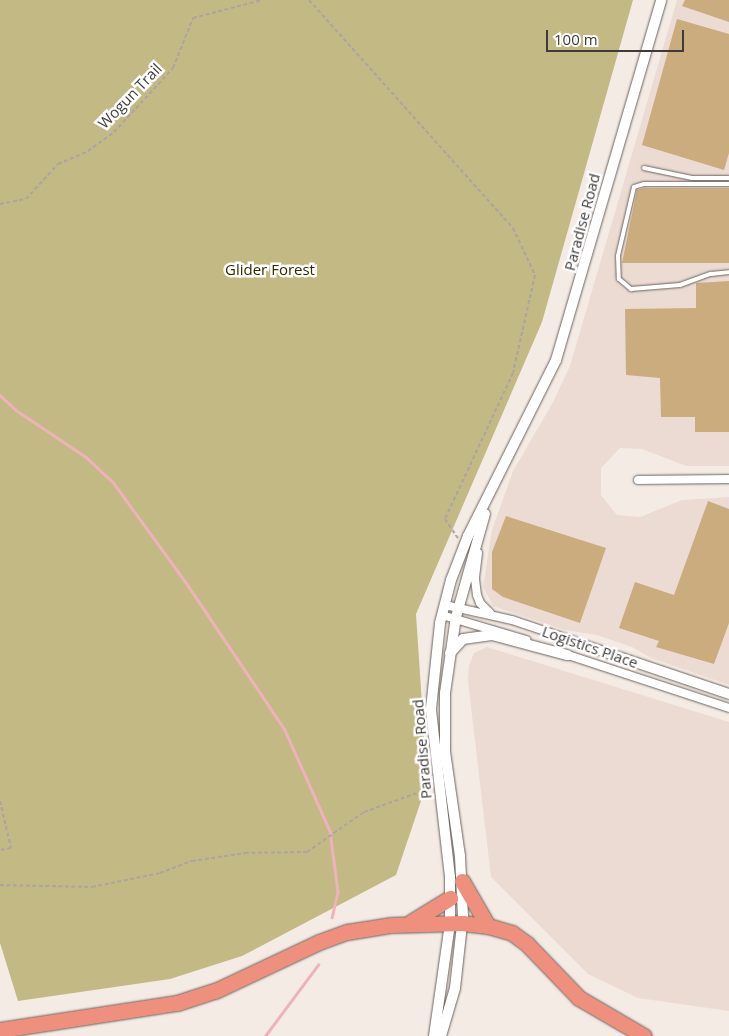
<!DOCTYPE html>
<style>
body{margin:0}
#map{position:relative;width:729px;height:1036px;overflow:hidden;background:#f5ebe5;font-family:"Open Sans",sans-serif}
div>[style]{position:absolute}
.built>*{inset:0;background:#ecdbd2}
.forest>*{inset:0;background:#c2b984}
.stream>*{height:2.5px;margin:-1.25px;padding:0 1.25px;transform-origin:1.25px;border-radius:1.25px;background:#eeb2ba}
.building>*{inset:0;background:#caac7e}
.path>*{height:2px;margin-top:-1px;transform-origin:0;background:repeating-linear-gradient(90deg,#aca4a0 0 4px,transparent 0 6.5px)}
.roads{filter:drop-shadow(0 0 1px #6c635e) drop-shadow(0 0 1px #6c635e)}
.service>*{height:4px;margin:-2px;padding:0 2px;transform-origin:2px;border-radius:2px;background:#fff}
.minor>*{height:8px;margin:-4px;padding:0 4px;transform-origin:4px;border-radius:4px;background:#fff}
.tertiary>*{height:10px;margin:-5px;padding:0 5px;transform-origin:5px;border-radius:5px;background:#fff}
.motorway>*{height:15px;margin:-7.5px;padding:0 7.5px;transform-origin:7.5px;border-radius:7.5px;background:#ee907d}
span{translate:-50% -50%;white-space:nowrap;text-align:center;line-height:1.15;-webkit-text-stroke:5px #fff;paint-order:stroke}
.street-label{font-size:15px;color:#3f3b39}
.park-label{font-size:15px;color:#322b00}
.scale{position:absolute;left:546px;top:30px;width:138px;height:22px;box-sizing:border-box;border:2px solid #3f3b39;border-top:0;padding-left:6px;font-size:15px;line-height:18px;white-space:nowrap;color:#3f3b39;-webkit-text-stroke:4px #fff;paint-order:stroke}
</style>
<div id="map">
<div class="built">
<i style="clip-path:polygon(677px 0,729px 0,729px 466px,686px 466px,642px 449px,620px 448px,601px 468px,601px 495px,617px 515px,640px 517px,682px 500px,729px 497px,729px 685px,651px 658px,632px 647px,597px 635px,565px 630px,493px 606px,483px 587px,492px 530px,513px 471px,552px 404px,570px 366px)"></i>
<i style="clip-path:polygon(487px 647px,729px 722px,729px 1011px,638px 998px,588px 974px,491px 877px,468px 681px,469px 665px,474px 653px)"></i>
</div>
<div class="forest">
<i style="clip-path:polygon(0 0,633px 0,542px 322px,416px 614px,424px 734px,423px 795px,396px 875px,242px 956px,170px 979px,18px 1001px,0 943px)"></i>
</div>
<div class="stream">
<i style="left:0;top:395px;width:22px;rotate:43deg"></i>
<i style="left:16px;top:410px;width:84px;rotate:33.9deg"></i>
<i style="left:86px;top:457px;width:37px;rotate:43deg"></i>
<i style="left:113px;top:482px;width:122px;rotate:54deg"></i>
<i style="left:185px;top:581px;width:179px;rotate:56.1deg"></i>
<i style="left:285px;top:730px;width:111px;rotate:66deg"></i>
<i style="left:330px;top:831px;width:62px;rotate:82.5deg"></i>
<i style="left:338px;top:892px;width:26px;rotate:103deg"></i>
<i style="left:265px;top:1036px;width:89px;rotate:-53.3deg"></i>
</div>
<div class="building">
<i style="clip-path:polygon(685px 0,729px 0,729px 22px,682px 6px)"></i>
<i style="clip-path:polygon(677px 19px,729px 34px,729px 153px,724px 170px,642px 145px)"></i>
<i style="clip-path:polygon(645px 188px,729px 188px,729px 263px,622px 263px,637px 190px)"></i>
<i style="clip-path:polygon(729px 281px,729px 432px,695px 432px,695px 417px,661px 417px,660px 378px,626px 375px,625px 309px,696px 308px,696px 283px)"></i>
<i style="clip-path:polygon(708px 501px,729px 509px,729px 623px,714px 664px,656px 647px,659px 641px,619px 628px,635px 582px,674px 595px)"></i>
<i style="clip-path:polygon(506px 516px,606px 548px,580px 623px,503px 597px,492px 589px,492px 552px)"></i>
</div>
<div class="path">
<i style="left:309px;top:0;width:306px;rotate:48.2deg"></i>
<i style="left:513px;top:228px;width:52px;rotate:64.9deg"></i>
<i style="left:535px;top:275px;width:100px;rotate:102.7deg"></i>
<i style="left:513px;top:373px;width:161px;rotate:115deg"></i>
<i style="left:445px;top:519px;width:23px;rotate:56deg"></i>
<i style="left:0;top:204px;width:26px;rotate:-11deg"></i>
<i style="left:26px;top:199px;width:47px;rotate:-47.6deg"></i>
<i style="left:58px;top:164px;width:33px;rotate:-23deg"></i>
<i style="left:88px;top:151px;width:32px;rotate:-36deg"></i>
<i style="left:114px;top:132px;width:87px;rotate:-47.3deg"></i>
<i style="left:173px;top:68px;width:54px;rotate:-68.2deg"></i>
<i style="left:193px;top:18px;width:71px;rotate:-14.6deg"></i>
<i style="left:0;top:801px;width:48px;rotate:76.8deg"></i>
<i style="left:11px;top:848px;width:11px;rotate:170deg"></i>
<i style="left:0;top:885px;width:92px;rotate:1.2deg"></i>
<i style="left:92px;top:887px;width:69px;rotate:-11.6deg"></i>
<i style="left:160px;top:873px;width:34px;rotate:-21deg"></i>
<i style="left:192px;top:861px;width:54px;rotate:-8.6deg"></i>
<i style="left:245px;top:853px;width:62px;rotate:-0.9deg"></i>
<i style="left:307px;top:852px;width:70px;rotate:-35.1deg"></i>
<i style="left:364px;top:812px;width:71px;rotate:-19.7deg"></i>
</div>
<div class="roads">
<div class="service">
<i style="left:644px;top:168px;width:49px;rotate:11.8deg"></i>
<i style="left:692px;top:178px;width:37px"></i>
<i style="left:729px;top:184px;width:85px;rotate:180deg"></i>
<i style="left:644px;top:184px;width:10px;rotate:163deg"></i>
<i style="left:634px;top:187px;width:71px;rotate:103.1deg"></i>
<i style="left:618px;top:256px;width:23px;rotate:88deg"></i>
<i style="left:619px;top:279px;width:16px;rotate:40deg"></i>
<i style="left:631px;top:289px;width:49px;rotate:-4.7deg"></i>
<i style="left:680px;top:285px;width:33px;rotate:-20deg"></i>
<i style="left:711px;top:274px;width:18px;rotate:-6deg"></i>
<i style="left:549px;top:636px;width:190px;rotate:18.7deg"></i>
</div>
<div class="minor">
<i style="left:638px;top:480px;width:91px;rotate:-0.6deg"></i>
<i style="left:478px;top:553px;width:26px;rotate:97deg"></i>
<i style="left:475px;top:579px;width:16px;rotate:83deg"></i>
<i style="left:477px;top:595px;width:9px;rotate:69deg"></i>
<i style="left:480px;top:603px;width:14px;rotate:45deg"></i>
<i style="left:445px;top:605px;width:69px;rotate:12.6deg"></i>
<i style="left:512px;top:620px;width:229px;rotate:18.6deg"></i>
<i style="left:442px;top:615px;width:88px;rotate:16.6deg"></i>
<i style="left:562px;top:653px;width:176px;rotate:18.2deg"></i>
</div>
<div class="tertiary">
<i style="left:450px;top:653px;width:19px;rotate:-47deg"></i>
<i style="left:463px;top:639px;width:29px;rotate:-8deg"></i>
<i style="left:492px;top:635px;width:78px;rotate:14.9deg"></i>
<i style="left:434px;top:1036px;width:113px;rotate:-81.9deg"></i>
<i style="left:450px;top:924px;width:47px;rotate:-90deg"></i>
<i style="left:450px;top:877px;width:169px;rotate:-96.5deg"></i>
<i style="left:431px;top:709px;width:86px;rotate:-84deg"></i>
<i style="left:440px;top:623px;width:44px;rotate:-75.7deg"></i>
<i style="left:451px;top:580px;width:47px;rotate:-68.9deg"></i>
<i style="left:468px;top:536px;width:197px;rotate:-63.4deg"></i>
<i style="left:556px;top:360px;width:375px;rotate:-73.7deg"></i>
<i style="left:441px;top:1036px;width:50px;rotate:-73.7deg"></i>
<i style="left:455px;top:988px;width:72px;rotate:-83.7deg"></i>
<i style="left:463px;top:916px;width:60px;rotate:-92.9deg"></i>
<i style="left:460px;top:856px;width:105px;rotate:-98.2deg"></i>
<i style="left:445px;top:752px;width:59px;rotate:-90deg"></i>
<i style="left:445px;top:693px;width:77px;rotate:-81.8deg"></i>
<i style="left:456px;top:617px;width:107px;rotate:-74.3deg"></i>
</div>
<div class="motorway">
<i style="left:462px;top:881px;width:52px;rotate:60deg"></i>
<i style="left:411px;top:922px;width:46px;rotate:-31.6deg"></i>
<i style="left:0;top:1030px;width:179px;rotate:-8.7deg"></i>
<i style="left:177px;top:1003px;width:40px;rotate:-18deg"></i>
<i style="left:215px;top:991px;width:115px;rotate:-25.2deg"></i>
<i style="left:319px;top:942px;width:30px;rotate:-20deg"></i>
<i style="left:347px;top:932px;width:45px;rotate:-9deg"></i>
<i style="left:391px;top:925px;width:71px;rotate:-1.6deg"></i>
<i style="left:462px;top:923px;width:26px;rotate:7deg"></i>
<i style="left:488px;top:926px;width:25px;rotate:16deg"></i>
<i style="left:512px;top:933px;width:19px;rotate:36deg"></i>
<i style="left:527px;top:944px;width:75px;rotate:46.1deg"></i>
<i style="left:579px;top:998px;width:75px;rotate:30.3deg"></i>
</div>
</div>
<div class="street-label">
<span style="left:130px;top:96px;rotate:-46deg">Wogun Trail</span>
<span style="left:582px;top:222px;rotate:-75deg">Paradise Road</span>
<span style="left:590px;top:647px;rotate:19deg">Logistics Place</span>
<span style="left:422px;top:749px;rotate:-95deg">Paradise Road</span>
</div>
<div class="park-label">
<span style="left:270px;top:270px">Glider Forest</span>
</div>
<div class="scale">100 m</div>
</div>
